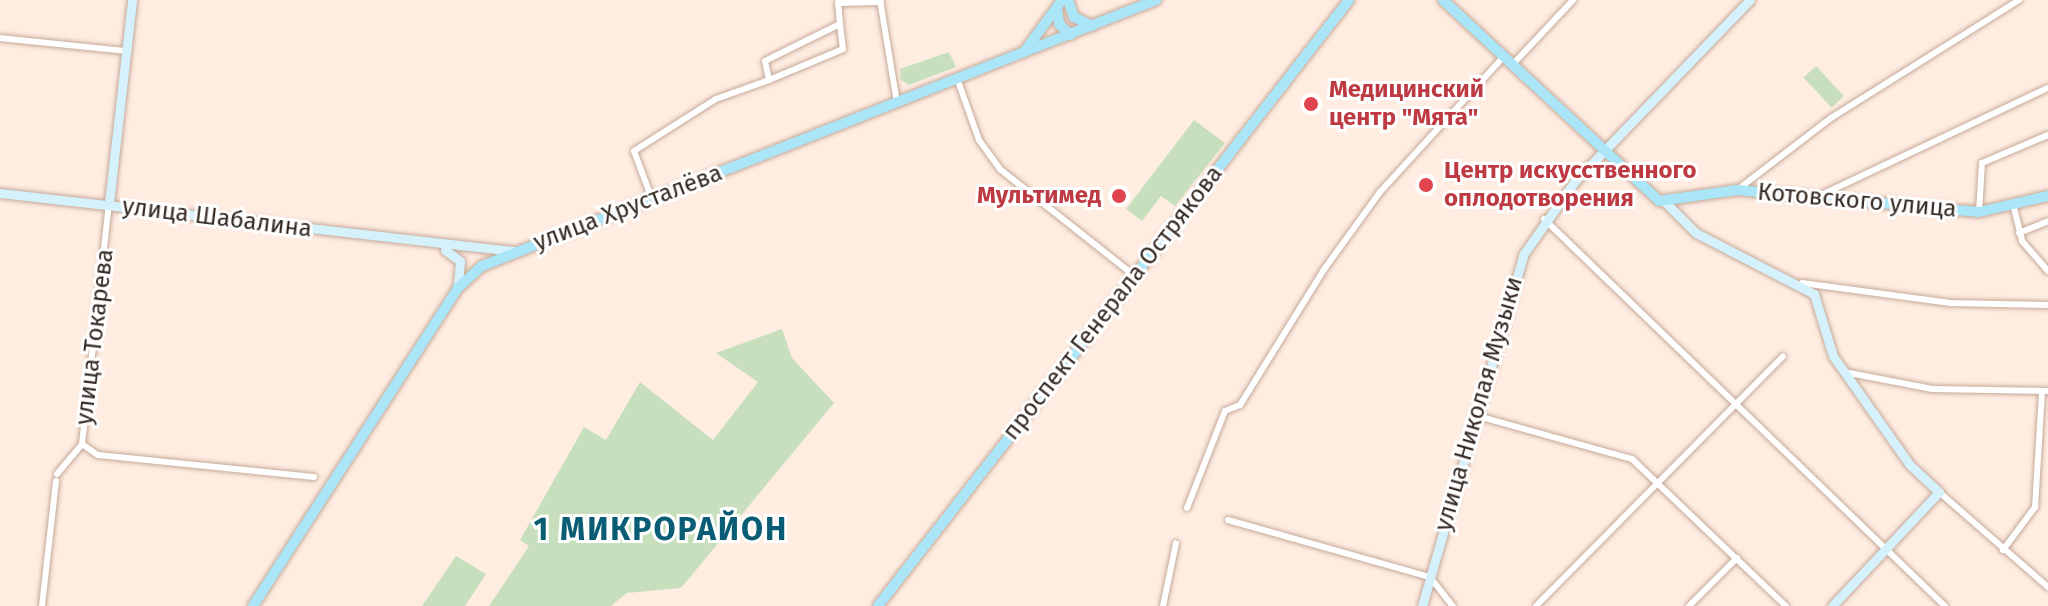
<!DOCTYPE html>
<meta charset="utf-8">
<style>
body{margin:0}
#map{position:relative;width:2048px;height:606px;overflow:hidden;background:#ffede2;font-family:"Fira Sans",sans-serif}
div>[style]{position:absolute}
.green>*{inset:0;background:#c8dfbe;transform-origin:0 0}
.roads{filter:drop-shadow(0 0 2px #c6aa99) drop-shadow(0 0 2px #c6aa99)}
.street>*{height:6px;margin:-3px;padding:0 3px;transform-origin:3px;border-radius:3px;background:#fff}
.secondary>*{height:9px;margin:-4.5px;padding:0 4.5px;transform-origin:4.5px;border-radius:4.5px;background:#d5f2fc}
.primary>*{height:10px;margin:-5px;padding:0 5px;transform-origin:5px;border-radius:5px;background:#abe5f8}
.dots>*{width:22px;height:22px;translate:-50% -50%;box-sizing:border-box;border:4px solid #fff;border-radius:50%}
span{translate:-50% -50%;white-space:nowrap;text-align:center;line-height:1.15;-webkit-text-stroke:6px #fff;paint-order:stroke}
.health-label{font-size:24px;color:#be3a42;font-weight:700}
.left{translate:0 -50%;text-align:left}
.right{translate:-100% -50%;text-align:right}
.street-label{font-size:24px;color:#332822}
.district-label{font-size:32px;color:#085c73;font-weight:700;letter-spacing:2px}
</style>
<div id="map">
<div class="green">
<i style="clip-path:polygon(949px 52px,956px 67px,909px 85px,901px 80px,900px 69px)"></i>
<i style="left:1816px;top:66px;width:41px;height:17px;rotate:47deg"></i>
<i style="clip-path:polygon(1194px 120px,1225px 143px,1175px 206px,1161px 196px,1142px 221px,1126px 209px)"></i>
<i style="clip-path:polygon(782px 329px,792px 358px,834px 403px,681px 588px,627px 593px,611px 606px,489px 606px,529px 546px,520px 540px,584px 427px,606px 440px,640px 382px,713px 440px,758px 382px,716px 353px)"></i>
<i style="clip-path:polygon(456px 556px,486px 574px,465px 606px,422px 606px)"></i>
</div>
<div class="roads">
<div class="street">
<i style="left:880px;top:0;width:104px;rotate:80.6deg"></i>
<i style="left:0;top:38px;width:127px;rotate:5.9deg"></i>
<i style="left:1513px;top:64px;width:88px;rotate:-46.8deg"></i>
<i style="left:769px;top:80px;width:80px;rotate:-22.7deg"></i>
<i style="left:843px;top:49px;width:25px;rotate:-97deg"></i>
<i style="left:958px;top:81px;width:63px;rotate:70.4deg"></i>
<i style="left:979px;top:140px;width:37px;rotate:54deg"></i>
<i style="left:1001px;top:170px;width:172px;rotate:38.4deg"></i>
<i style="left:1737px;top:190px;width:118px;rotate:-37.5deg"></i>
<i style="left:1831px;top:118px;width:222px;rotate:-32.1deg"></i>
<i style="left:1817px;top:197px;width:255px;rotate:-25.3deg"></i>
<i style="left:652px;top:199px;width:51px;rotate:-110.6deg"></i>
<i style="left:634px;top:151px;width:97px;rotate:-32.4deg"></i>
<i style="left:716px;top:99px;width:56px;rotate:-19.7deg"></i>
<i style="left:769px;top:80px;width:19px;rotate:-102deg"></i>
<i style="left:765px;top:61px;width:84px;rotate:-26.3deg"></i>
<i style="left:840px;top:24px;width:21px;rotate:-95deg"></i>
<i style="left:838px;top:3px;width:43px;rotate:-1.3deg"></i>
<i style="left:2014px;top:208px;width:34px;rotate:76deg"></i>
<i style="left:2022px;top:241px;width:40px;rotate:49deg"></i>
<i style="left:1979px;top:212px;width:49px;rotate:-86.5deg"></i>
<i style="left:1982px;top:163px;width:72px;rotate:-23deg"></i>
<i style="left:1544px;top:219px;width:557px;rotate:43.98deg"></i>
<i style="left:2019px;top:233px;width:31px;rotate:-22deg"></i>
<i style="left:1802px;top:283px;width:148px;rotate:7.7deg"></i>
<i style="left:1949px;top:303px;width:99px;rotate:1.2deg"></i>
<i style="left:1844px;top:372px;width:90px;rotate:10.9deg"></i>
<i style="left:1932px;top:389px;width:116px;rotate:1deg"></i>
<i style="left:1474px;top:415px;width:164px;rotate:15.6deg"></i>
<i style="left:1632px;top:459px;width:213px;rotate:43.7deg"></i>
<i style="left:82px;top:444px;width:19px;rotate:35deg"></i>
<i style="left:98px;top:455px;width:217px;rotate:5.8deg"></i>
<i style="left:57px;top:474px;width:39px;rotate:-50deg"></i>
<i style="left:82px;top:444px;width:243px;rotate:-83.6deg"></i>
<i style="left:1939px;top:492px;width:145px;rotate:41.1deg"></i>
<i style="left:1187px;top:508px;width:104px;rotate:-68.6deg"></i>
<i style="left:1225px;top:411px;width:16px;rotate:-22deg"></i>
<i style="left:1240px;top:405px;width:161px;rotate:-58.2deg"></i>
<i style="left:1325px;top:268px;width:94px;rotate:-54.1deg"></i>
<i style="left:1380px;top:192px;width:184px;rotate:-47.6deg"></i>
<i style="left:1228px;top:520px;width:210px;rotate:15.8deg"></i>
<i style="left:1430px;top:577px;width:37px;rotate:52deg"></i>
<i style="left:2003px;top:550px;width:54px;rotate:-53.3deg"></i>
<i style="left:2035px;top:507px;width:116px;rotate:-86.5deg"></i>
<i style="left:42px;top:606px;width:126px;rotate:-83.6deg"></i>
<i style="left:1163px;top:606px;width:64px;rotate:-78.3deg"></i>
<i style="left:1536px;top:606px;width:351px;rotate:-45.3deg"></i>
<i style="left:1689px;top:606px;width:68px;rotate:-45deg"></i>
</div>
<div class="secondary">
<i style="left:0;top:193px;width:517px;rotate:6.44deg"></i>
<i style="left:1665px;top:202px;width:44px;rotate:45deg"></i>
<i style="left:1696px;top:233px;width:133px;rotate:27.3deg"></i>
<i style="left:1814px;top:294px;width:65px;rotate:73deg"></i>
<i style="left:1833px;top:356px;width:133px;rotate:54.8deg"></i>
<i style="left:1910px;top:465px;width:40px;rotate:43deg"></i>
<i style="left:1939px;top:492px;width:156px;rotate:133.2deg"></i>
<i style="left:109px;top:203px;width:204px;rotate:-83.5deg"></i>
<i style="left:445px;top:250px;width:19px;rotate:36deg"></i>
<i style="left:460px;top:261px;width:25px;rotate:95deg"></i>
<i style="left:1422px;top:606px;width:365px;rotate:-73.9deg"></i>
<i style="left:1523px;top:255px;width:90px;rotate:-54.9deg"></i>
<i style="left:1575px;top:181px;width:252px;rotate:-46deg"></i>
</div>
<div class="primary">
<i style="left:1068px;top:0;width:18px;rotate:71deg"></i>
<i style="left:1074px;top:17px;width:20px;rotate:27deg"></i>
<i style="left:1443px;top:0;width:295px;rotate:42.9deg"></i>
<i style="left:1659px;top:201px;width:79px;rotate:-8deg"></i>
<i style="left:1737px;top:190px;width:243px;rotate:5.2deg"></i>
<i style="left:1979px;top:212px;width:71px;rotate:-13.1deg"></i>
<i style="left:1057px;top:7px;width:17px;rotate:83deg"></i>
<i style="left:1059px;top:24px;width:16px;rotate:43deg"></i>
<i style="left:1024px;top:52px;width:64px;rotate:-53.8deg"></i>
<i style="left:253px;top:606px;width:377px;rotate:-57.2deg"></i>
<i style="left:457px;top:289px;width:34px;rotate:-43deg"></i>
<i style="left:482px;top:266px;width:725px;rotate:-21.54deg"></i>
<i style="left:878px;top:606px;width:768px;rotate:-52.14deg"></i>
</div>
</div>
<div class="dots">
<i style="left:1311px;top:104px;background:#e0444e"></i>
<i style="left:1426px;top:185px;background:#e0444e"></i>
<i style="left:1119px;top:196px;background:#e0444e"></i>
</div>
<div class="health-label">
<span class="left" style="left:1329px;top:104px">Медицинский<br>центр "Мята"</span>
<span class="left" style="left:1444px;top:185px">Центр искусственного<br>оплодотворения</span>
<span class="right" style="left:1101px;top:196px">Мультимед</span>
</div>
<div class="street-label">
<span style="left:1857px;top:201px;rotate:5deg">Котовского улица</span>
<span style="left:628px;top:208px;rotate:-21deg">улица Хрусталёва</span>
<span style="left:217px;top:218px;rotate:7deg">улица Шабалина</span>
<span style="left:1113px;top:303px;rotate:-52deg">проспект Генерала Острякова</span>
<span style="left:95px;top:337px;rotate:-83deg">улица Токарева</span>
<span style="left:1479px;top:404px;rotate:-74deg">улица Николая Музыки</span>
</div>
<div class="district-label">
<span style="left:661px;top:529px">1 МИКРОРАЙОН</span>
</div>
</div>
